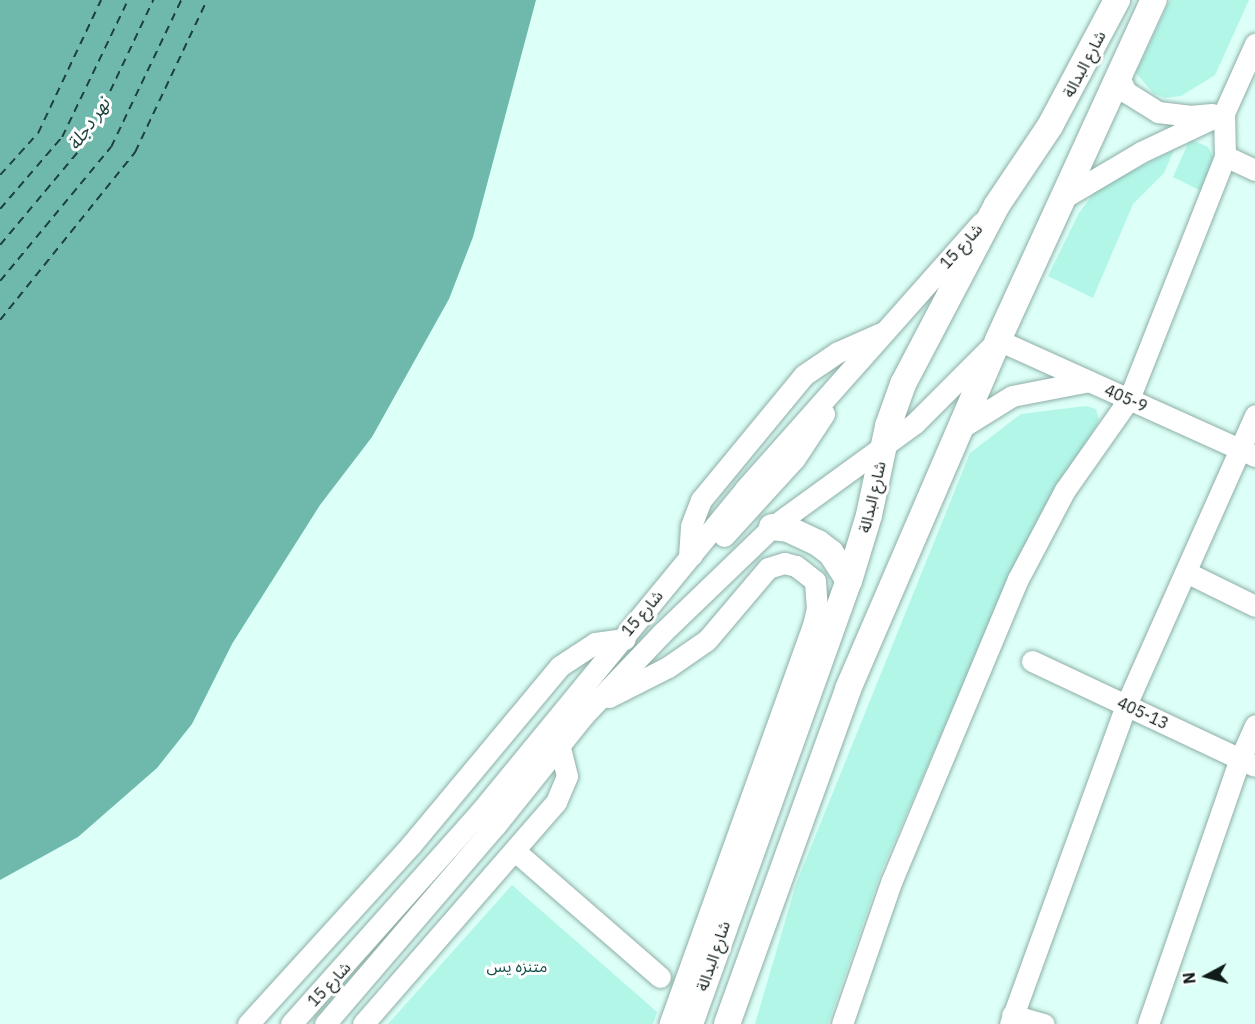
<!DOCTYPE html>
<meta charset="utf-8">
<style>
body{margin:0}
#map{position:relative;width:1255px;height:1024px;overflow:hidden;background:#dcfff7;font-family:"IBM Plex Sans","Noto Sans Arabic",sans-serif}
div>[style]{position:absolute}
.green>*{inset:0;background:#b2f6e8}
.water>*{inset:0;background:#6eb9ac}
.ferry>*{height:1.5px;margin-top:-0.75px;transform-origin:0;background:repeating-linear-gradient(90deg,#1c403a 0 8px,transparent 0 14px)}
.roads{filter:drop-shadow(0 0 2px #8eaea7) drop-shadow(0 0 2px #8eaea7)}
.minor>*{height:21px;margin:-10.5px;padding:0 10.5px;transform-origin:10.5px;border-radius:10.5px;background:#fff}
.major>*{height:26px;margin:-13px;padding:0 13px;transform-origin:13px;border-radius:13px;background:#fff}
span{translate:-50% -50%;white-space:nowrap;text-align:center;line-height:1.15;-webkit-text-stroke:6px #fff;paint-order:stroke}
.street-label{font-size:16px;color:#0e1b18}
.park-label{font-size:16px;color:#0e5047}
.water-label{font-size:18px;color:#1c403a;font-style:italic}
.north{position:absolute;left:1177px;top:946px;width:60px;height:60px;-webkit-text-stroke:4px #fff;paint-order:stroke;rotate:263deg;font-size:16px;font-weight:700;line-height:24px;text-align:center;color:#0e1b18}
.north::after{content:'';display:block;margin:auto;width:21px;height:27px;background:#0e1b18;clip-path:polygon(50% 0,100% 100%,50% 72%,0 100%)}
</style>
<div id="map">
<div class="green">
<i style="clip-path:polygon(1170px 0,1249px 0,1215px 75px,1181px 96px,1165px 98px,1153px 93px,1136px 73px)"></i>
<i style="clip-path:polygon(1190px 139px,1208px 147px,1215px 161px,1203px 192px,1173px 177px)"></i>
<i style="clip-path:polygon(1174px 150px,1164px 173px,1133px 204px,1093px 298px,1048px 276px,1079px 213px,1098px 188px)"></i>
<i style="clip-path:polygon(1086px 406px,1096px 409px,1099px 420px,1000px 600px,881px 872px,828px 1024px,755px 1024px,796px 884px,970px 453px,1021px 414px)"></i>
<i style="clip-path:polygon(512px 885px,657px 1012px,653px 1024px,388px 1024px)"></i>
</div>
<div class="water">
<i style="clip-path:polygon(0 0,536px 0,473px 237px,449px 299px,372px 437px,320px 505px,232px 644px,192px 724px,157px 768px,78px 837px,0 880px)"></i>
</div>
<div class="ferry">
<i style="left:0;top:175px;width:57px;rotate:-47.9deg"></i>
<i style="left:38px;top:133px;width:147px;rotate:-64.7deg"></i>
<i style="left:0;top:209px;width:95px;rotate:-49.3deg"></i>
<i style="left:62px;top:137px;width:152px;rotate:-64.3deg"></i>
<i style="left:0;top:245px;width:134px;rotate:-50.1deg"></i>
<i style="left:86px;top:142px;width:157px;rotate:-64.7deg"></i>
<i style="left:0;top:281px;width:174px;rotate:-50.4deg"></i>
<i style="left:111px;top:147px;width:163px;rotate:-64.5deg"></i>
<i style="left:0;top:320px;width:216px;rotate:-51.2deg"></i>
<i style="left:135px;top:152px;width:168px;rotate:-64.7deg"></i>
</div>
<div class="roads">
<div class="minor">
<i style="left:1118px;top:75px;width:19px;rotate:65deg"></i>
<i style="left:1126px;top:92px;width:38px;rotate:32deg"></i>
<i style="left:1158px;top:112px;width:31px;rotate:7deg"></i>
<i style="left:1189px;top:116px;width:23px;rotate:-5deg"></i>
<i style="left:1225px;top:156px;width:33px;rotate:25deg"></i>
<i style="left:1065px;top:197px;width:88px;rotate:-30.6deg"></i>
<i style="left:1141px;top:152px;width:92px;rotate:-25.2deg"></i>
<i style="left:959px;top:429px;width:62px;rotate:-31.9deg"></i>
<i style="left:1012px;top:396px;width:78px;rotate:-11deg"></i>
<i style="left:724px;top:536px;width:105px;rotate:-47.7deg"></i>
<i style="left:795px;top:458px;width:53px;rotate:-56.6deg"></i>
<i style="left:692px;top:555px;width:3px;rotate:162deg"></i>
<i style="left:689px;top:556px;width:30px;rotate:-86deg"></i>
<i style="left:691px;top:526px;width:28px;rotate:-69deg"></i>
<i style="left:701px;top:500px;width:162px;rotate:-50.5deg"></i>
<i style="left:804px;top:375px;width:41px;rotate:-34.1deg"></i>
<i style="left:838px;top:352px;width:47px;rotate:-23.8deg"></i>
<i style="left:1186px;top:572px;width:77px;rotate:26.2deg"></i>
<i style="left:1032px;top:661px;width:246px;rotate:25.2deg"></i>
<i style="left:609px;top:697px;width:66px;rotate:-27deg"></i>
<i style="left:668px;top:667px;width:47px;rotate:-34.7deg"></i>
<i style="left:707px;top:640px;width:94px;rotate:-49.7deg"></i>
<i style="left:768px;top:568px;width:17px;rotate:-17deg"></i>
<i style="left:784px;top:563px;width:12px;rotate:14deg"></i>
<i style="left:796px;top:566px;width:24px;rotate:38deg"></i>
<i style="left:815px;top:581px;width:27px;rotate:86deg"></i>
<i style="left:817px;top:608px;width:17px;rotate:103deg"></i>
<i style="left:813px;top:625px;width:424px;rotate:109.8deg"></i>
<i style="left:515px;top:851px;width:192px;rotate:41deg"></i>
<i style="left:1012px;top:1015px;width:33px;rotate:16deg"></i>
<i style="left:248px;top:1024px;width:241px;rotate:-47.7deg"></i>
<i style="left:410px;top:846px;width:234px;rotate:-50.2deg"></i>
<i style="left:560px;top:666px;width:42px;rotate:-33.3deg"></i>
<i style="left:595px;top:643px;width:30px;rotate:-8deg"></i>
<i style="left:291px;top:1024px;width:284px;rotate:-48.3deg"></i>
<i style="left:480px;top:812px;width:418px;rotate:-50.6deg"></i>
<i style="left:745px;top:489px;width:356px;rotate:-48.4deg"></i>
<i style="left:325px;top:1024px;width:261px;rotate:-49.4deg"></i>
<i style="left:495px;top:826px;width:142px;rotate:-51.3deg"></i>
<i style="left:584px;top:715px;width:113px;rotate:-46.4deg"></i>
<i style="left:662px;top:633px;width:153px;rotate:-43.9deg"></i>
<i style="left:772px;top:527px;width:177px;rotate:-36deg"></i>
<i style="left:915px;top:423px;width:117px;rotate:-45deg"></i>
<i style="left:998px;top:340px;width:282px;rotate:24.3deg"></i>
<i style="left:363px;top:1024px;width:294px;rotate:-49deg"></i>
<i style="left:556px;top:802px;width:28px;rotate:-67deg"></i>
<i style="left:567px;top:776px;width:29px;rotate:-104deg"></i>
<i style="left:842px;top:1024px;width:152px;rotate:-70.9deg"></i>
<i style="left:892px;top:880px;width:326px;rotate:-67.3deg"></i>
<i style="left:1018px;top:579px;width:101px;rotate:-62.2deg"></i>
<i style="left:1065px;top:490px;width:111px;rotate:-54.9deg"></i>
<i style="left:1129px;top:399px;width:261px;rotate:-68.4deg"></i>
<i style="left:1225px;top:156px;width:43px;rotate:-91.3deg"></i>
<i style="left:1224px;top:113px;width:76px;rotate:-65.8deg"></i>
<i style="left:1010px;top:1024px;width:339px;rotate:-70deg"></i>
<i style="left:1126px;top:705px;width:317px;rotate:-66deg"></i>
<i style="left:1148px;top:1024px;width:281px;rotate:-70.9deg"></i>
<i style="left:1240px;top:759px;width:37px;rotate:-66deg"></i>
</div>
<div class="major">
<i style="left:772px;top:527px;width:16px;rotate:7deg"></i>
<i style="left:788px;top:529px;width:33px;rotate:25deg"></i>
<i style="left:818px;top:543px;width:16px;rotate:38deg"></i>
<i style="left:831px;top:553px;width:33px;rotate:57deg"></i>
<i style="left:690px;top:1024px;width:471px;rotate:-70.3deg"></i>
<i style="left:849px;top:581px;width:69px;rotate:-73.1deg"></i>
<i style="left:869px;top:515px;width:91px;rotate:-77.9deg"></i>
<i style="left:888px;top:426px;width:45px;rotate:-70.3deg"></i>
<i style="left:903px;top:384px;width:202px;rotate:-62.3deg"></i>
<i style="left:997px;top:205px;width:95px;rotate:-56.1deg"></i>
<i style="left:1050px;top:126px;width:143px;rotate:-62deg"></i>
<i style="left:727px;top:1024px;width:356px;rotate:-70.1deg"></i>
<i style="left:848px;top:689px;width:380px;rotate:-66.7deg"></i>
<i style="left:998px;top:340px;width:374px;rotate:-65.4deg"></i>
</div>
</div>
<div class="street-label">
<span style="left:1084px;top:64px;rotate:-62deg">شارع البدالة</span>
<span style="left:961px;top:246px;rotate:-48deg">شارع 15</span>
<span style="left:1126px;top:398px;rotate:24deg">405-9</span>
<span style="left:872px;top:497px;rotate:-77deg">شارع البدالة</span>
<span style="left:642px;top:613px;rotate:-50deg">شارع 15</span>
<span style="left:1143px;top:713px;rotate:25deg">405-13</span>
<span style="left:713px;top:956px;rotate:-71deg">شارع البدالة</span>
<span style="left:329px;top:984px;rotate:-47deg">شارع 15</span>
</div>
<div class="park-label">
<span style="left:517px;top:966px">متنزه يس</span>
</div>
<div class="water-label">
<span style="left:89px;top:124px;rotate:-55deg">نهر دجلة</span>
</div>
<div class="north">N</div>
</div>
